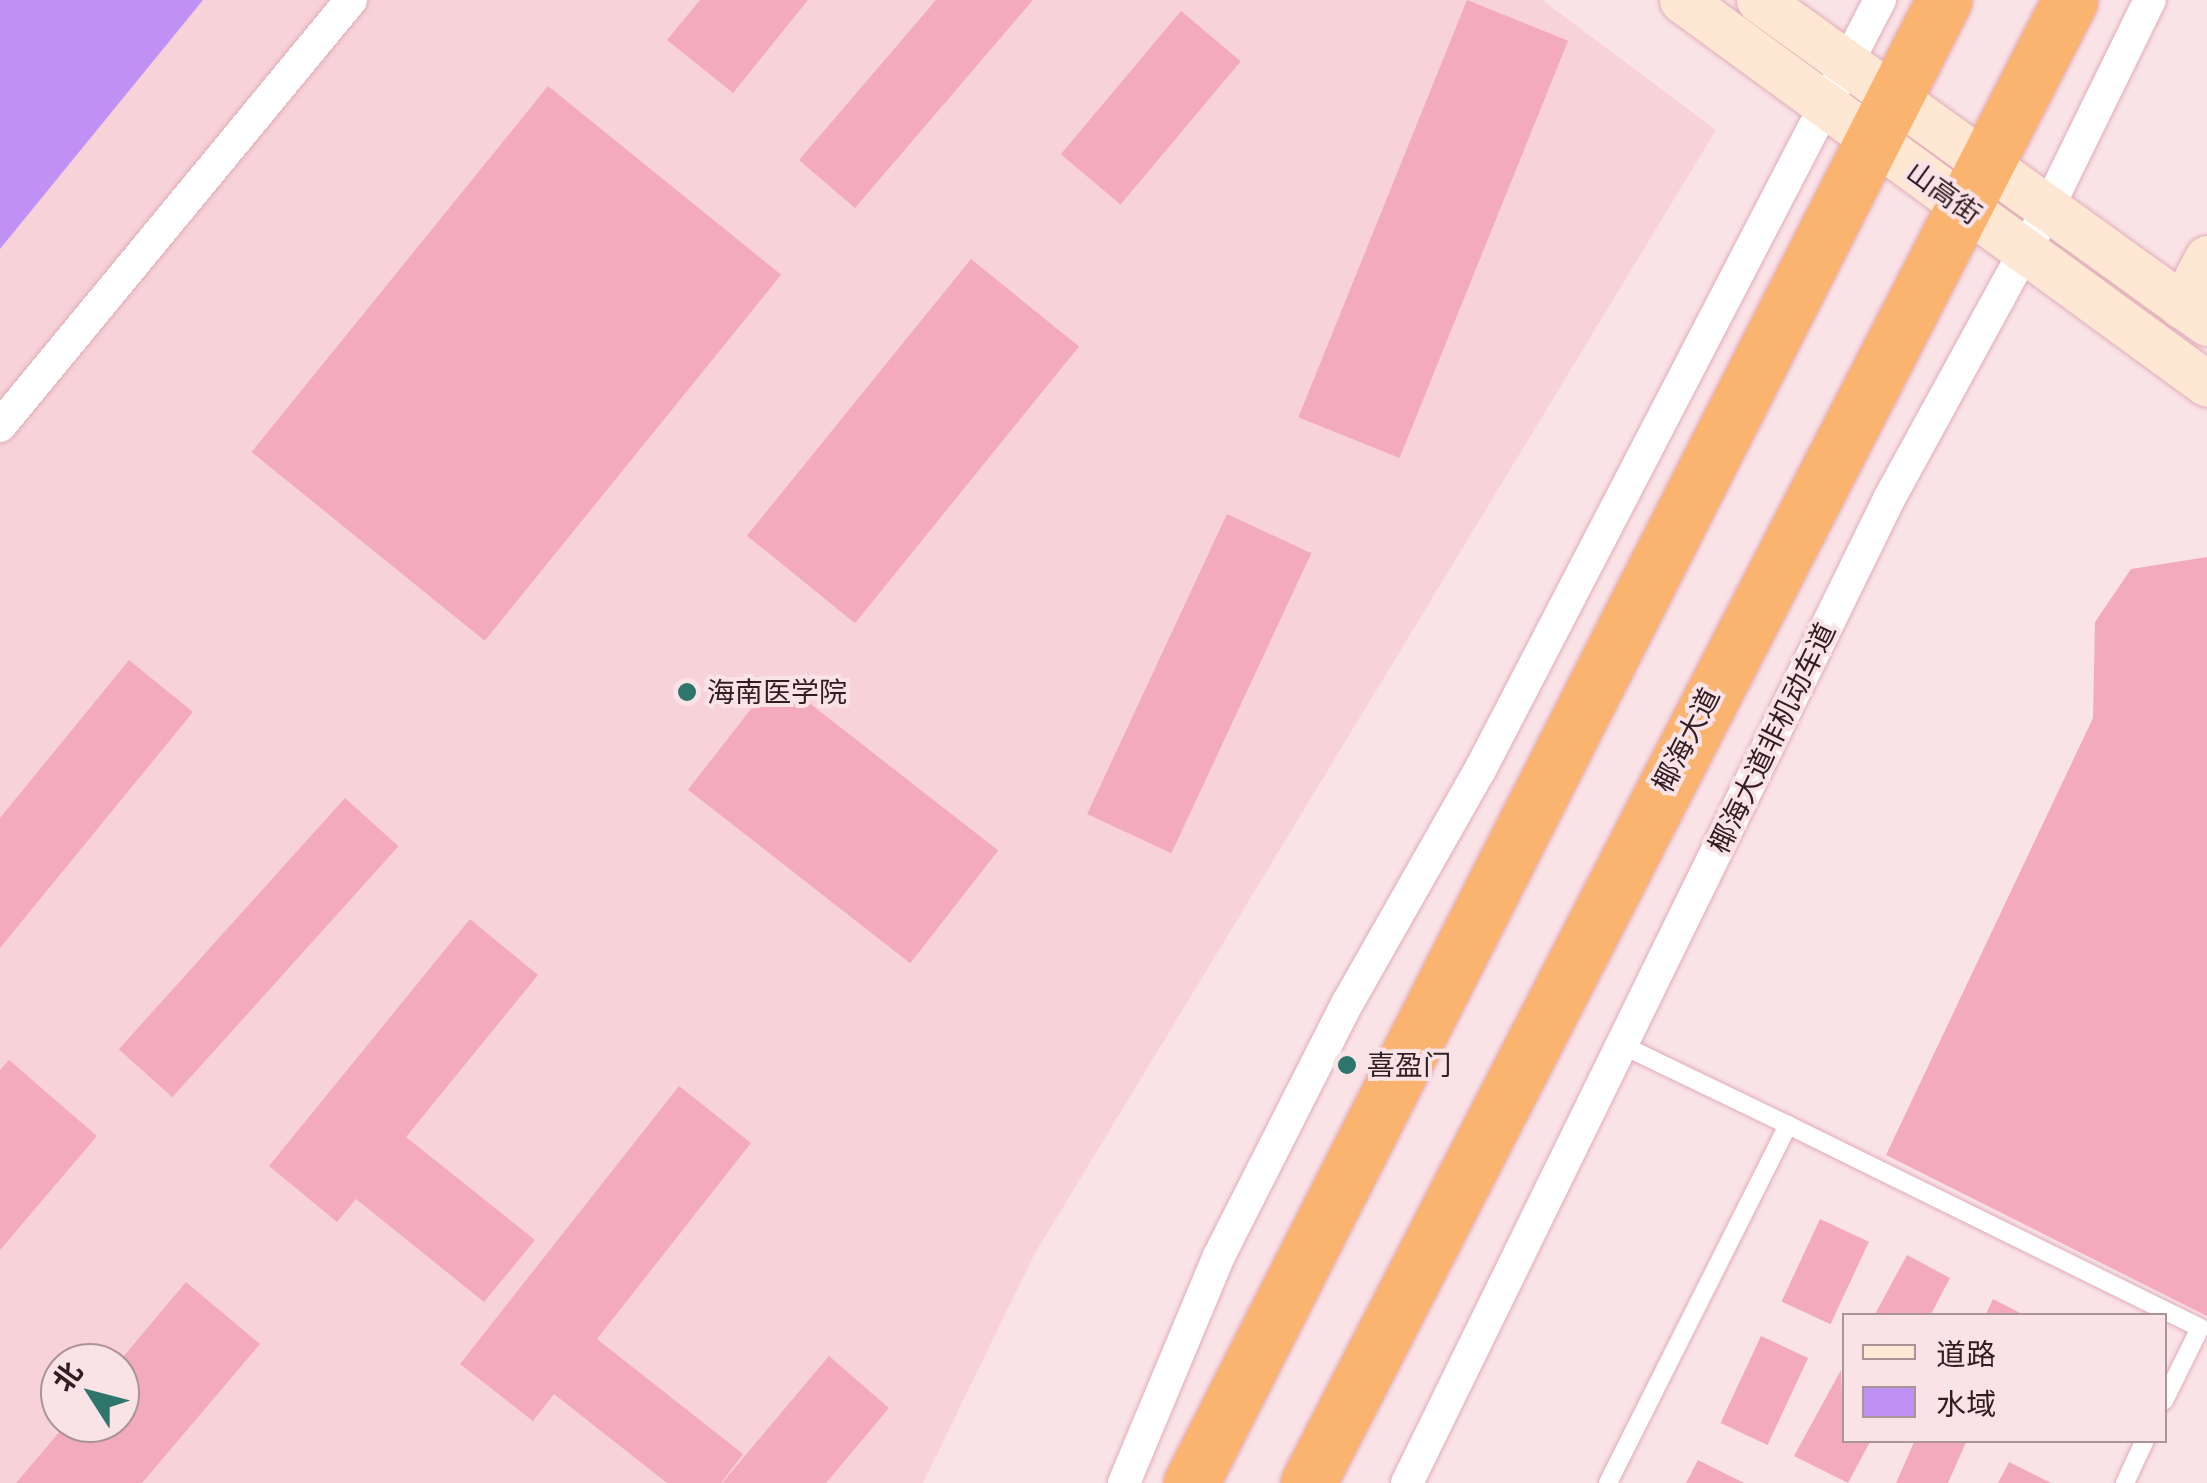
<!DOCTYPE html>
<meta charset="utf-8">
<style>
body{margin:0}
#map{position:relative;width:2207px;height:1483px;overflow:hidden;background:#fae3e7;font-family:Montserrat,"Noto Sans SC",sans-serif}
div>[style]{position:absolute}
.built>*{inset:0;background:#f8d2d9}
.water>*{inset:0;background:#bf91f4}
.building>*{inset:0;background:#f3abbb;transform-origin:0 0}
.roads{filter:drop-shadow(0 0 2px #e1acb7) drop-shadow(0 0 2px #e1acb7)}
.lane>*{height:18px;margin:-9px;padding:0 9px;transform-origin:9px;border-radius:9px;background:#fff}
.street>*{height:32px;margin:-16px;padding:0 16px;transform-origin:16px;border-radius:16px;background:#fff}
.secondary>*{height:45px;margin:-22.5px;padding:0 22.5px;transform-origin:22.5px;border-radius:22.5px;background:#fee8d4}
.highway>*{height:55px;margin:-27.5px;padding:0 27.5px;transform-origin:27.5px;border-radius:27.5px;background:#fbb46f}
.dots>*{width:28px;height:28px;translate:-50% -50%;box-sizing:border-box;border:5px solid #fae3e7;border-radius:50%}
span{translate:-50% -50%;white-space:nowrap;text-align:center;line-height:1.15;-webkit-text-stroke:8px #fae3e7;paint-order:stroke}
.street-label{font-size:28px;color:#311d22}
.poi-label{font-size:28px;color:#311d22}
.left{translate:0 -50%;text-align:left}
.legend{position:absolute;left:1842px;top:1313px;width:325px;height:130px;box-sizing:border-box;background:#fae3e7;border:2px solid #aa9498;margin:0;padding:12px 18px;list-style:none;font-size:30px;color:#311d22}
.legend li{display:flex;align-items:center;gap:20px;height:50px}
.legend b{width:50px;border:2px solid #aa9498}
.north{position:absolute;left:40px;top:1343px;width:100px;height:100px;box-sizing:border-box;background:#fae3e7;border:2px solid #aa9498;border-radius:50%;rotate:306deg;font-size:28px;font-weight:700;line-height:40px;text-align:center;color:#311d22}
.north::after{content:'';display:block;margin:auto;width:35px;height:45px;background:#2e756c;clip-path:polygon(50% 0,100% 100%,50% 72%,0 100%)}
</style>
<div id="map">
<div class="built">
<i style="clip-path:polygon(evenodd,0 0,1542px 0,1716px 130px,1034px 1255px,923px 1483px,0 1483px,0 0,60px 1363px,120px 1363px,120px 1423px,60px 1423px,60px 1363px)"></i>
</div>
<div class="water">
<i style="clip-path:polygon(0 0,203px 0,0 249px)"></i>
</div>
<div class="building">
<i style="clip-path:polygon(700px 0,808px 0,733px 93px,667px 40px)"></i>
<i style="clip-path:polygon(936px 0,1033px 0,855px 208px,799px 160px)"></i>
<i style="left:1467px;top:0;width:109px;height:450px;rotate:22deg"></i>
<i style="left:1181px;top:11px;width:78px;height:187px;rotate:40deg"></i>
<i style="left:548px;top:86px;width:300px;height:471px;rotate:39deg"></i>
<i style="left:971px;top:259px;width:139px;height:356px;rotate:39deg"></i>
<i style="left:1227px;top:514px;width:93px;height:331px;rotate:25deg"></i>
<i style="clip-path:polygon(2207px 557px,2207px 1316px,1886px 1155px,2093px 718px,2095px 622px,2131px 569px)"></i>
<i style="clip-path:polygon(129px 660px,193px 712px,0 948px,0 818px)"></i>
<i style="left:776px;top:677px;width:282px;height:143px;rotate:38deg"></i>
<i style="left:345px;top:798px;width:72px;height:338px;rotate:42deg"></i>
<i style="clip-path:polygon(470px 919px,538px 975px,406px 1137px,535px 1240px,484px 1302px,356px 1199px,337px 1222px,269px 1166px)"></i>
<i style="clip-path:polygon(9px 1060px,97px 1136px,0 1250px,0 1070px)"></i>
<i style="clip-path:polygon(679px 1086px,751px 1143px,597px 1339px,743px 1454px,721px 1483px,667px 1483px,554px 1394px,533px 1421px,460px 1364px)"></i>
<i style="left:1820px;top:1219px;width:54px;height:91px;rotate:25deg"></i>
<i style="clip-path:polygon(1907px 1255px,1950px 1278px,1930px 1316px,1874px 1316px)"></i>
<i style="clip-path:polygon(186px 1282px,260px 1344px,142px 1483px,16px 1483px,67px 1423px,120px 1423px,118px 1363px)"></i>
<i style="clip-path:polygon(1993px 1299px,2026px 1316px,1985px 1316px)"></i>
<i style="left:1761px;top:1336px;width:52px;height:96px;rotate:25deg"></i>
<i style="clip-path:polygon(829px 1356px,889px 1408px,826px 1483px,722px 1483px)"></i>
<i style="clip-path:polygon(1841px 1370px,1844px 1440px,1871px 1440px,1848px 1483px,1794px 1456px)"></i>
<i style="clip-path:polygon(1915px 1440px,1967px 1440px,1948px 1483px,1896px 1483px)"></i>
<i style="clip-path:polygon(1698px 1460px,1744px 1483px,1686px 1483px)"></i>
<i style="clip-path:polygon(2009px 1462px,2051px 1483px,1998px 1483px)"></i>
</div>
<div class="roads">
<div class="lane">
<i style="left:1788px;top:1125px;width:459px;rotate:26.2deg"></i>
<i style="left:2200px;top:1328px;width:81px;rotate:116.3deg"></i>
<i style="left:1608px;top:1483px;width:401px;rotate:-63.3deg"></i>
<i style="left:1788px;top:1125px;width:184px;rotate:-154.3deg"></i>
<i style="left:2125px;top:1483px;width:47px;rotate:-65.1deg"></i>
</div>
<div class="street">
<i style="left:0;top:426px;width:552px;rotate:-50.51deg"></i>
<i style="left:1124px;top:1483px;width:246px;rotate:-67.3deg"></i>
<i style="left:1219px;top:1256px;width:283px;rotate:-63.1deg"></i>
<i style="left:1347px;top:1004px;width:269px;rotate:-60.4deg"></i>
<i style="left:1480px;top:770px;width:868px;rotate:-62.55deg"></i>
<i style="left:1407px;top:1483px;width:1096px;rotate:-63.9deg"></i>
<i style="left:1889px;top:499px;width:327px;rotate:-61.3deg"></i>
<i style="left:2046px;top:212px;width:236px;rotate:-63.9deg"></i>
</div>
<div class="secondary">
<i style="left:1682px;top:0;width:650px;rotate:36.18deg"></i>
<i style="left:1759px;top:0;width:552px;rotate:35.79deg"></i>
<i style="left:2182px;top:306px;width:54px;rotate:-62.5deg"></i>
</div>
<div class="highway">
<i style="left:1191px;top:1483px;width:1663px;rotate:-63.08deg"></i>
<i style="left:1308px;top:1483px;width:1667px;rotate:-62.8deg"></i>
</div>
</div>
<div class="dots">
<i style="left:687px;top:692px;background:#2e756c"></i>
<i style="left:1347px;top:1065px;background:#2e756c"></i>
</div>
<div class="street-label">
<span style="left:1944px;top:193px;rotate:36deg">山高街</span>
<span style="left:1772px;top:738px;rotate:-64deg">椰海大道非机动车道</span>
<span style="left:1686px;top:740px;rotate:-63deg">椰海大道</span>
</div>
<div class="poi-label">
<span class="left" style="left:707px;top:692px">海南医学院</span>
<span class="left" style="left:1367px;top:1065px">喜盈门</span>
</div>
<ul class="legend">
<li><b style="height:12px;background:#fee8d4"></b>道路</li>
<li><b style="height:28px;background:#bf91f4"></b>水域</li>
</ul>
<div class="north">北</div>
</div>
